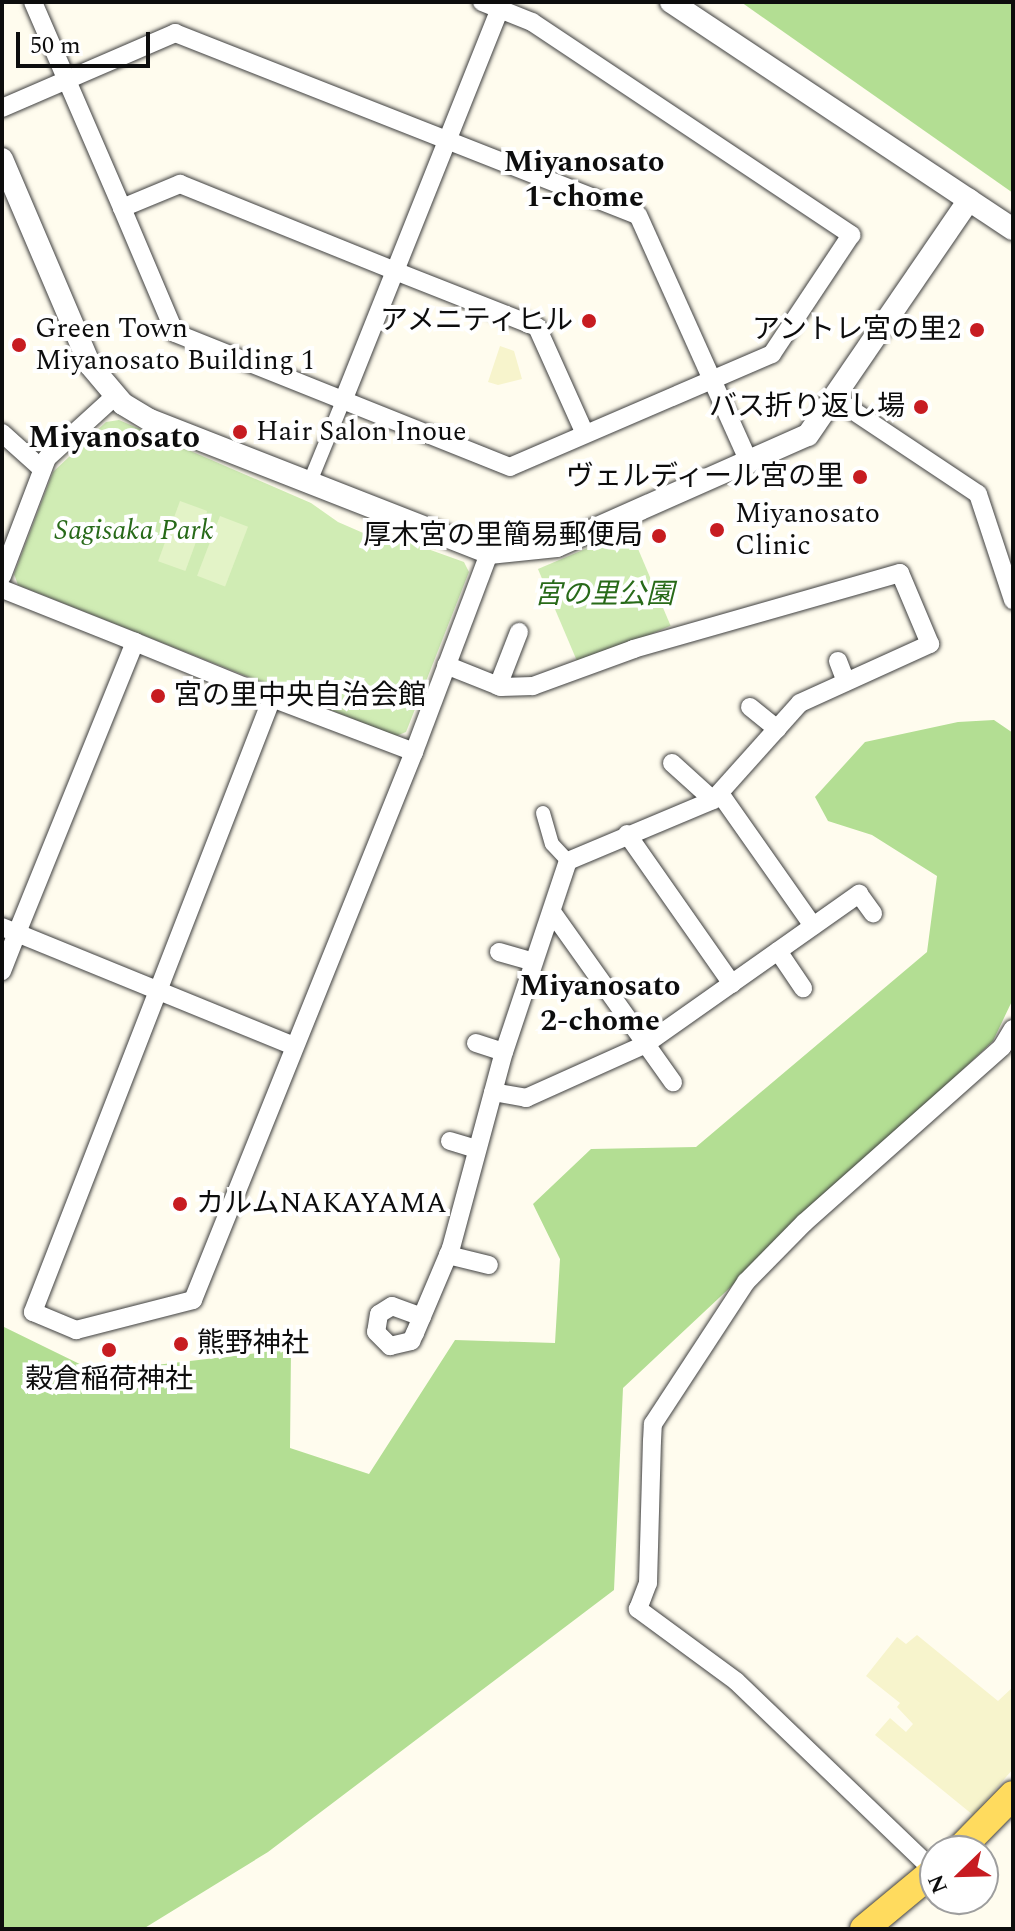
<!DOCTYPE html>
<meta charset="utf-8">
<style>
body{margin:0}
#map{position:relative;width:1015px;height:1931px;overflow:hidden;background:#fffcee;font-family:Spectral,"Noto Sans JP",serif}
div>[style]{position:absolute}
.farmland>*{inset:0;background:#f7f4cc}
.green>*{inset:0;background:#d0ecb4;transform-origin:0 0}
.forest>*{inset:0;background:#b3de93}
.pitch>*{inset:0;background:#e3f3c7;transform-origin:0 0}
.roads{filter:drop-shadow(0 0 2px #404040) drop-shadow(0 0 2px #404040)}
.pedestrian>*{height:14px;margin:-7px;padding:0 7px;transform-origin:7px;border-radius:7px;background:#fff}
.minor>*{height:18px;margin:-9px;padding:0 9px;transform-origin:9px;border-radius:9px;background:#fff}
.tertiary>*{height:22px;margin:-11px;padding:0 11px;transform-origin:11px;border-radius:11px;background:#fff}
.primary>*{height:28px;margin:-14px;padding:0 14px;transform-origin:14px;border-radius:14px;background:#ffdb5e}
.dots>*{width:22px;height:22px;translate:-50% -50%;box-sizing:border-box;border:4px solid #fff;border-radius:50%}
span{translate:-50% -50%;white-space:nowrap;text-align:center;line-height:1.15;-webkit-text-stroke:8px #fff;paint-order:stroke}
.poi-label{font-size:28px;color:#0d0d0d}
.right{translate:-100% -50%;text-align:right}
.left{translate:0 -50%;text-align:left}
.park-label{font-size:28px;color:#286a19;font-style:italic}
.neighbourhood-label{font-size:30px;color:#0d0d0d;font-weight:700}
.quarter-label{font-size:32px;color:#0d0d0d;font-weight:700}
.frame{position:absolute;inset:0;border:4px solid #0d0d0d;pointer-events:none}
.north{position:absolute;left:919px;top:1835px;width:80px;height:80px;box-sizing:border-box;background:#fff;border:2px solid #9e9e9e;border-radius:50%;rotate:247deg;font-size:22px;font-weight:700;line-height:32px;text-align:center;color:#0d0d0d}
.north::after{content:'';display:block;margin:auto;width:28px;height:36px;background:#c71c21;clip-path:polygon(50% 0,100% 100%,50% 72%,0 100%)}
.scale{position:absolute;left:16px;top:32px;width:134px;height:36px;box-sizing:border-box;border:4px solid #0d0d0d;border-top:0;padding-left:10px;font-size:24px;line-height:28px;white-space:nowrap;color:#0d0d0d;-webkit-text-stroke:6px #fff;paint-order:stroke}
</style>
<div id="map">
<div class="farmland">
<i style="clip-path:polygon(500px 346px,514px 351px,522px 379px,498px 385px,488px 382px)"></i>
<i style="clip-path:polygon(917px 1635px,998px 1701px,1013px 1687px,1013px 1769px,973px 1815px,875px 1735px,890px 1718px,906px 1732px,913px 1724px,897px 1707px,900px 1703px,866px 1676px,897px 1637px,906px 1644px)"></i>
</div>
<div class="green">
<i style="clip-path:polygon(119px 420px,311px 503px,338px 522px,377px 539px,411px 543px,464px 562px,469px 572px,406px 732px,396px 736px,18px 585px,14px 574px,53px 472px,106px 422px)"></i>
<i style="left:630px;top:530px;width:104px;height:100px;rotate:67deg"></i>
</div>
<div class="forest">
<i style="clip-path:polygon(741px 2px,1013px 2px,1013px 193px)"></i>
<i style="clip-path:polygon(994px 720px,1013px 733px,1013px 999px,993px 1041px,623px 1388px,614px 1590px,268px 1852px,143px 1929px,2px 1929px,2px 1326px,96px 1372px,291px 1349px,290px 1448px,369px 1474px,455px 1340px,555px 1343px,560px 1259px,533px 1204px,591px 1149px,696px 1147px,927px 952px,937px 876px,872px 835px,828px 821px,815px 797px,865px 742px,958px 722px)"></i>
</div>
<div class="pitch">
<i style="left:180px;top:501px;width:29px;height:64px;rotate:20deg"></i>
<i style="left:220px;top:516px;width:30px;height:64px;rotate:21deg"></i>
</div>
<div class="roads">
<div class="pedestrian">
<i style="left:309px;top:484px;width:90px;rotate:-67.7deg"></i>
<i style="left:543px;top:813px;width:32px;rotate:74deg"></i>
<i style="left:552px;top:844px;width:23px;rotate:47deg"></i>
</div>
<div class="minor">
<i style="left:33px;top:2px;width:224px;rotate:66.6deg"></i>
<i style="left:482px;top:2px;width:54px;rotate:21.8deg"></i>
<i style="left:532px;top:22px;width:384px;rotate:33.7deg"></i>
<i style="left:851px;top:235px;width:143px;rotate:123.6deg"></i>
<i style="left:772px;top:354px;width:285px;rotate:156.7deg"></i>
<i style="left:510px;top:467px;width:361px;rotate:-158.2deg"></i>
<i style="left:175px;top:333px;width:136px;rotate:-113deg"></i>
<i style="left:122px;top:208px;width:63px;rotate:-22.5deg"></i>
<i style="left:180px;top:184px;width:232px;rotate:22deg"></i>
<i style="left:395px;top:271px;width:282px;rotate:-68.2deg"></i>
<i style="left:2px;top:108px;width:189px;rotate:-23.4deg"></i>
<i style="left:175px;top:33px;width:497px;rotate:21.5deg"></i>
<i style="left:638px;top:215px;width:273px;rotate:65.8deg"></i>
<i style="left:837px;top:400px;width:169px;rotate:33.7deg"></i>
<i style="left:978px;top:494px;width:112px;rotate:71.7deg"></i>
<i style="left:343px;top:401px;width:140px;rotate:-68.2deg"></i>
<i style="left:395px;top:271px;width:153px;rotate:21.5deg"></i>
<i style="left:537px;top:327px;width:117px;rotate:65.8deg"></i>
<i style="left:2px;top:433px;width:54px;rotate:42deg"></i>
<i style="left:2px;top:576px;width:126px;rotate:-69.1deg"></i>
<i style="left:47px;top:458px;width:91px;rotate:-42.3deg"></i>
<i style="left:2px;top:589px;width:143px;rotate:21.7deg"></i>
<i style="left:838px;top:661px;width:22px;rotate:69deg"></i>
<i style="left:498px;top:686px;width:58px;rotate:-68.7deg"></i>
<i style="left:272px;top:698px;width:148px;rotate:-157.8deg"></i>
<i style="left:135px;top:642px;width:314px;rotate:112.1deg"></i>
<i style="left:17px;top:933px;width:299px;rotate:22.2deg"></i>
<i style="left:750px;top:707px;width:35px;rotate:39deg"></i>
<i style="left:414px;top:752px;width:152px;rotate:-159.2deg"></i>
<i style="left:272px;top:698px;width:659px;rotate:111.27deg"></i>
<i style="left:33px;top:1312px;width:47px;rotate:22.7deg"></i>
<i style="left:76px;top:1330px;width:121px;rotate:-14.4deg"></i>
<i style="left:193px;top:1300px;width:591px;rotate:-68.04deg"></i>
<i style="left:414px;top:752px;width:213px;rotate:-69.3deg"></i>
<i style="left:672px;top:763px;width:55px;rotate:42.1deg"></i>
<i style="left:721px;top:795px;width:160px;rotate:54.9deg"></i>
<i style="left:627px;top:834px;width:183px;rotate:55deg"></i>
<i style="left:552px;top:912px;width:209px;rotate:54.6deg"></i>
<i style="left:2px;top:927px;width:16px;rotate:22deg"></i>
<i style="left:17px;top:933px;width:41px;rotate:111.5deg"></i>
<i style="left:778px;top:951px;width:45px;rotate:56deg"></i>
<i style="left:499px;top:952px;width:36px;rotate:16deg"></i>
<i style="left:476px;top:1043px;width:29px;rotate:18deg"></i>
<i style="left:493px;top:1092px;width:34px;rotate:10deg"></i>
<i style="left:526px;top:1098px;width:132px;rotate:-24.2deg"></i>
<i style="left:646px;top:1044px;width:261px;rotate:-35.2deg"></i>
<i style="left:859px;top:894px;width:24px;rotate:54deg"></i>
<i style="left:450px;top:1141px;width:28px;rotate:17deg"></i>
<i style="left:448px;top:1255px;width:42px;rotate:13.7deg"></i>
<i style="left:422px;top:1317px;width:32px;rotate:-160deg"></i>
<i style="left:392px;top:1306px;width:15px;rotate:148deg"></i>
<i style="left:379px;top:1314px;width:18px;rotate:99deg"></i>
<i style="left:376px;top:1332px;width:20px;rotate:45deg"></i>
<i style="left:390px;top:1346px;width:22px;rotate:-13deg"></i>
<i style="left:411px;top:1341px;width:9px;rotate:-63deg"></i>
<i style="left:415px;top:1333px;width:92px;rotate:-67deg"></i>
<i style="left:451px;top:1248px;width:203px;rotate:-74.9deg"></i>
<i style="left:504px;top:1052px;width:201px;rotate:-71.5deg"></i>
<i style="left:568px;top:861px;width:157px;rotate:-22.8deg"></i>
<i style="left:713px;top:800px;width:130px;rotate:-48.1deg"></i>
<i style="left:800px;top:703px;width:143px;rotate:-24.4deg"></i>
<i style="left:930px;top:644px;width:77px;rotate:-112.9deg"></i>
<i style="left:900px;top:573px;width:277px;rotate:164.1deg"></i>
<i style="left:634px;top:649px;width:108px;rotate:159.9deg"></i>
<i style="left:533px;top:686px;width:32px;rotate:178deg"></i>
<i style="left:501px;top:687px;width:59px;rotate:-158.2deg"></i>
<i style="left:934px;top:1871px;width:274px;rotate:-136.2deg"></i>
<i style="left:736px;top:1681px;width:122px;rotate:-143.7deg"></i>
<i style="left:638px;top:1609px;width:28px;rotate:-69deg"></i>
<i style="left:648px;top:1583px;width:142px;rotate:-88.4deg"></i>
<i style="left:652px;top:1441px;width:17px;rotate:-87deg"></i>
<i style="left:653px;top:1424px;width:170px;rotate:-56.8deg"></i>
<i style="left:746px;top:1282px;width:83px;rotate:-45.5deg"></i>
<i style="left:804px;top:1223px;width:265px;rotate:-41.6deg"></i>
<i style="left:1002px;top:1047px;width:21px;rotate:-59deg"></i>
</div>
<div class="tertiary">
<i style="left:671px;top:2px;width:410px;rotate:33.6deg"></i>
<i style="left:2px;top:159px;width:224px;rotate:66.9deg"></i>
<i style="left:90px;top:365px;width:51px;rotate:49.8deg"></i>
<i style="left:123px;top:404px;width:31px;rotate:31deg"></i>
<i style="left:150px;top:420px;width:364px;rotate:21.4deg"></i>
<i style="left:489px;top:553px;width:68px;rotate:-5.9deg"></i>
<i style="left:557px;top:546px;width:274px;rotate:-23.9deg"></i>
<i style="left:808px;top:435px;width:285px;rotate:-55.6deg"></i>
</div>
<div class="primary">
<i style="left:958px;top:1851px;width:78px;rotate:-45.5deg"></i>
<i style="left:864px;top:1929px;width:92px;rotate:-39.7deg"></i>
</div>
</div>
<div class="dots">
<i style="left:589px;top:321px;background:#c71c21"></i>
<i style="left:977px;top:330px;background:#c71c21"></i>
<i style="left:19px;top:345px;background:#c71c21"></i>
<i style="left:921px;top:407px;background:#c71c21"></i>
<i style="left:240px;top:432px;background:#c71c21"></i>
<i style="left:860px;top:477px;background:#c71c21"></i>
<i style="left:717px;top:530px;background:#c71c21"></i>
<i style="left:659px;top:536px;background:#c71c21"></i>
<i style="left:158px;top:696px;background:#c71c21"></i>
<i style="left:180px;top:1204px;background:#c71c21"></i>
<i style="left:181px;top:1344px;background:#c71c21"></i>
<i style="left:109px;top:1350px;background:#c71c21"></i>
</div>
<div class="poi-label">
<span class="right" style="left:573px;top:321px">アメニティヒル</span>
<span class="left" style="left:35px;top:345px">Green Town<br>Miyanosato Building 1</span>
<span class="right" style="left:961px;top:330px">アントレ宮の里2</span>
<span class="right" style="left:905px;top:407px">バス折り返し場</span>
<span class="left" style="left:256px;top:432px">Hair Salon Inoue</span>
<span class="right" style="left:844px;top:477px">ヴェルディール宮の里</span>
<span class="left" style="left:735px;top:530px">Miyanosato<br>Clinic</span>
<span class="right" style="left:643px;top:536px">厚木宮の里簡易郵便局</span>
<span class="left" style="left:174px;top:696px">宮の里中央自治会館</span>
<span class="left" style="left:196px;top:1204px">カルムNAKAYAMA</span>
<span class="left" style="left:197px;top:1344px">熊野神社</span>
<span style="left:109px;top:1380px">穀倉稲荷神社</span>
</div>
<div class="park-label">
<span style="left:134px;top:531px">Sagisaka Park</span>
<span style="left:604px;top:595px">宮の里公園</span>
</div>
<div class="neighbourhood-label">
<span style="left:584px;top:179px">Miyanosato<br>1-chome</span>
<span style="left:600px;top:1003px">Miyanosato<br>2-chome</span>
</div>
<div class="quarter-label">
<span style="left:114px;top:438px">Miyanosato</span>
</div>
<div class="frame"></div>
<div class="north">N</div>
<div class="scale">50 m</div>
</div>
